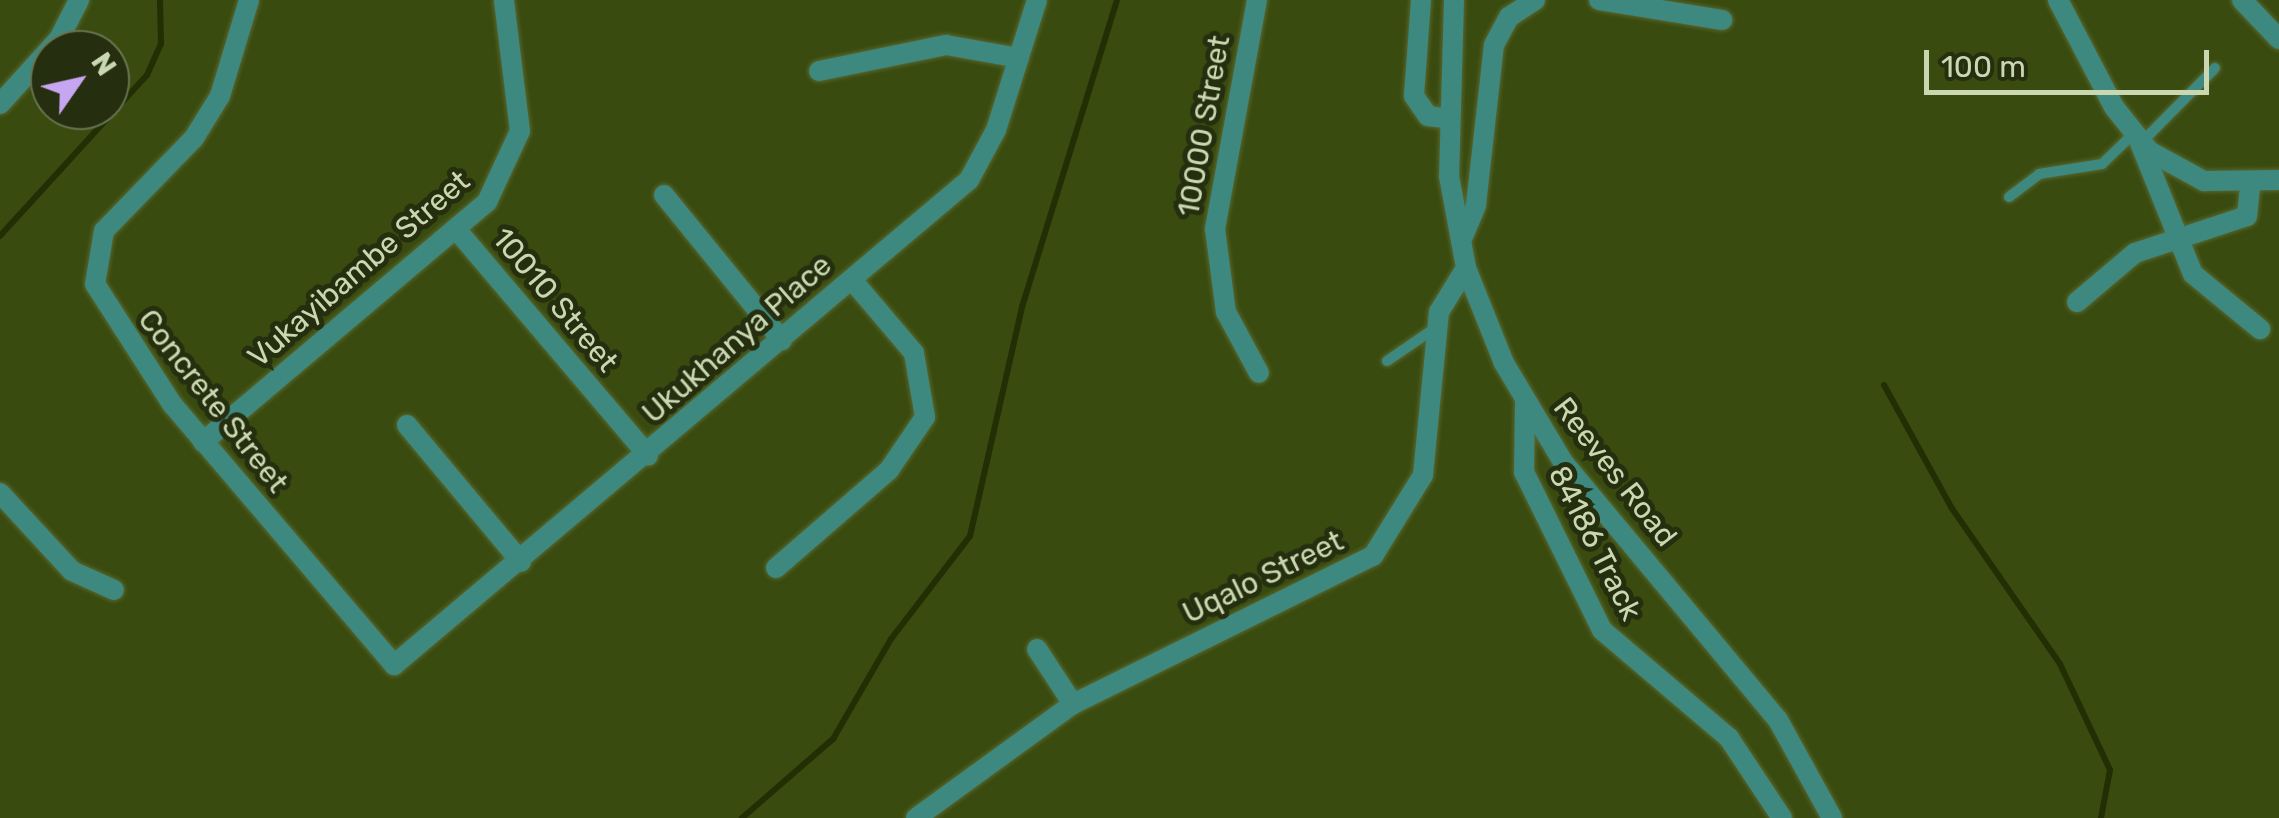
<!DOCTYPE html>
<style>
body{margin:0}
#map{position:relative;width:2279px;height:818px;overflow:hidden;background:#3a4b0f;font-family:Rubik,sans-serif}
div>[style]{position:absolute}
.stream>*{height:6px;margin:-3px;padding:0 3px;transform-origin:3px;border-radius:3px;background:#222e04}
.roads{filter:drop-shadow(0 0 2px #576730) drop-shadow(0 0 2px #576730)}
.service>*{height:10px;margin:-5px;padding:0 5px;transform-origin:5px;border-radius:5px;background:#3e897f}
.minor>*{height:20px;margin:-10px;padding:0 10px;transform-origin:10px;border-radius:10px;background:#3e897f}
.tertiary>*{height:20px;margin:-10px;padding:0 10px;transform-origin:10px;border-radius:10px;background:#3e897f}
span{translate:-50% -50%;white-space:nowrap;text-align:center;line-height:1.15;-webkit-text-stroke:10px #252f0f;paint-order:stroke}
.street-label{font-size:30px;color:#cad8b2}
.north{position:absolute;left:30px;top:30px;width:100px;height:100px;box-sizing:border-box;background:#252f0f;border:2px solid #677350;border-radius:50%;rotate:56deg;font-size:28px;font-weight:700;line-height:40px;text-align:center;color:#cad8b2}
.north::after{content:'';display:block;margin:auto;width:35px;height:45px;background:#c6a6f0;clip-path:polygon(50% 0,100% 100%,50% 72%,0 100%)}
.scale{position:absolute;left:1924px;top:50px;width:285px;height:45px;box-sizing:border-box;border:5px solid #cad8b2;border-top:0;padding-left:12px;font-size:30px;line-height:35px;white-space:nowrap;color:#cad8b2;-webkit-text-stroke:8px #252f0f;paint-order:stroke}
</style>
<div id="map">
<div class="stream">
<i style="left:0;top:236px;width:218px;rotate:-47.6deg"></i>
<i style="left:147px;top:75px;width:34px;rotate:-66deg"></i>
<i style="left:161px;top:44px;width:44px;rotate:-91.3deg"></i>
<i style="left:1884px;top:385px;width:139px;rotate:61.2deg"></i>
<i style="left:1951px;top:507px;width:191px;rotate:55.2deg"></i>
<i style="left:2060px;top:664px;width:117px;rotate:64.7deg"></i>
<i style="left:2110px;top:770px;width:49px;rotate:100.6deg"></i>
<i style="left:742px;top:818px;width:121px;rotate:-41deg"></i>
<i style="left:833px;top:739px;width:116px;rotate:-59.9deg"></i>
<i style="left:891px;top:639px;width:130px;rotate:-52.5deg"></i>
<i style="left:970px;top:536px;width:235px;rotate:-77.2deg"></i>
<i style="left:1022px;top:307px;width:321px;rotate:-72.8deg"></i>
</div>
<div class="roads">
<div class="service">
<i style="left:2142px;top:142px;width:104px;rotate:-45.4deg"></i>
<i style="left:2009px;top:197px;width:38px;rotate:-37deg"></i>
<i style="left:2039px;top:174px;width:64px;rotate:-9deg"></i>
<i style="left:2102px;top:164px;width:42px;rotate:-44deg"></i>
<i style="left:1387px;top:361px;width:58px;rotate:-34.5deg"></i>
</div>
<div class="minor">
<i style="left:249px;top:0;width:100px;rotate:106.8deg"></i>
<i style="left:220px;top:96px;width:49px;rotate:121.8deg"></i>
<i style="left:194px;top:138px;width:129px;rotate:134.1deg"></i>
<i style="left:104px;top:231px;width:54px;rotate:99.6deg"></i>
<i style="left:95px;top:284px;width:143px;rotate:57.3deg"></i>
<i style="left:172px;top:404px;width:343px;rotate:49.6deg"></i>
<i style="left:394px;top:665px;width:752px;rotate:-40.15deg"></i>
<i style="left:969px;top:180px;width:57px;rotate:-61.6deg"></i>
<i style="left:996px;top:130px;width:136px;rotate:-72.5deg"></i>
<i style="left:1257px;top:0;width:233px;rotate:100.4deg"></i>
<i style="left:1215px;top:229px;width:84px;rotate:82.5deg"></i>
<i style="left:1226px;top:312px;width:69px;rotate:61.6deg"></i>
<i style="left:1421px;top:0;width:96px;rotate:94.2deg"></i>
<i style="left:1414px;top:96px;width:24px;rotate:55deg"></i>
<i style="left:1428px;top:116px;width:17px;rotate:7deg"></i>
<i style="left:1599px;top:0;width:125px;rotate:9.2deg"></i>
<i style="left:2242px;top:0;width:54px;rotate:46.5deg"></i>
<i style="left:819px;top:71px;width:130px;rotate:-11.6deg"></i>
<i style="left:946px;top:45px;width:74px;rotate:10.1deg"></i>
<i style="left:2140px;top:143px;width:141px;rotate:68deg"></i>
<i style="left:2193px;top:274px;width:87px;rotate:39.4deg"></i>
<i style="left:664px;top:195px;width:187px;rotate:50.9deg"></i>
<i style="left:456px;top:229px;width:297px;rotate:49.7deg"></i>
<i style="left:1461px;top:241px;width:39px;rotate:-67deg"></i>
<i style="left:1476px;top:205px;width:161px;rotate:-83.6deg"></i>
<i style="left:1494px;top:45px;width:32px;rotate:-62deg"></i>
<i style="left:1509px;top:17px;width:31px;rotate:-33deg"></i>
<i style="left:2077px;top:302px;width:76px;rotate:-40.2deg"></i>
<i style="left:2135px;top:253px;width:118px;rotate:-18.3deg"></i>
<i style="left:2247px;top:216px;width:30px;rotate:-84deg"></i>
<i style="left:1525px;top:404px;width:68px;rotate:90.8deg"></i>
<i style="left:1524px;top:472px;width:176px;rotate:63.7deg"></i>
<i style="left:1602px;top:630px;width:167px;rotate:40.4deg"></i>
<i style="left:1729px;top:738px;width:96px;rotate:56.5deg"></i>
<i style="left:407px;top:425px;width:178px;rotate:50.2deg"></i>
<i style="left:203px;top:442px;width:372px;rotate:-40.2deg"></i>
<i style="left:487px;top:202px;width:78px;rotate:-65.1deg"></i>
<i style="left:520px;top:131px;width:132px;rotate:-97deg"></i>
<i style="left:0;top:493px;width:106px;rotate:47.3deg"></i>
<i style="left:72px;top:571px;width:46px;rotate:24.3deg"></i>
<i style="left:776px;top:568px;width:150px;rotate:-40.9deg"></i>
<i style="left:889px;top:470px;width:64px;rotate:-55.8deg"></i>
<i style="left:925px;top:417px;width:65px;rotate:-99.8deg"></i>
<i style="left:914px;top:353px;width:96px;rotate:-130.3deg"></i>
<i style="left:1037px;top:649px;width:66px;rotate:56.8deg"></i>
<i style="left:916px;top:818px;width:194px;rotate:-36deg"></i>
<i style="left:1073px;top:704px;width:335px;rotate:-26.3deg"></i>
<i style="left:1373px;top:556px;width:95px;rotate:-58.3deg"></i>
<i style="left:1423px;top:475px;width:164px;rotate:-84.4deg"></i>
<i style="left:1439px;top:312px;width:52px;rotate:-58.5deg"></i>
</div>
<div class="tertiary">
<i style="left:1454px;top:0;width:176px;rotate:91.6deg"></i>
<i style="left:1449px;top:176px;width:94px;rotate:79.5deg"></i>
<i style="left:1466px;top:268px;width:102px;rotate:68.2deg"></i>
<i style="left:1504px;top:363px;width:115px;rotate:59.2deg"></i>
<i style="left:1563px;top:462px;width:336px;rotate:50.2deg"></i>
<i style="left:1778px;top:720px;width:112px;rotate:61.1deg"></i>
<i style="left:2058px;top:0;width:121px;rotate:62.4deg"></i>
<i style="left:2114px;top:107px;width:56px;rotate:51.5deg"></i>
<i style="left:2149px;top:151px;width:63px;rotate:28.6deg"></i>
<i style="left:2204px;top:181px;width:75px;rotate:-0.8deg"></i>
<i style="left:0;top:104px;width:88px;rotate:-47.8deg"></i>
<i style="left:59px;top:39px;width:44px;rotate:-62.9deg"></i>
</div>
</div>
<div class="street-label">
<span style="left:1204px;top:126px;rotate:-80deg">10000 Street</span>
<span style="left:359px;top:269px;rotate:-41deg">Vukayibambe Street</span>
<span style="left:555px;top:300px;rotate:50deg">10010 Street</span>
<span style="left:737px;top:339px;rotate:-41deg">Ukukhanya Place</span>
<span style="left:213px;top:401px;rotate:52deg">Concrete Street</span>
<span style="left:1615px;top:472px;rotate:52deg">Reeves Road</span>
<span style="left:1595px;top:543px;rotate:63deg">84186 Track</span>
<span style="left:1263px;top:577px;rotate:-26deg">Uqalo Street</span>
</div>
<div class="north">N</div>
<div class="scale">100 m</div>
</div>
